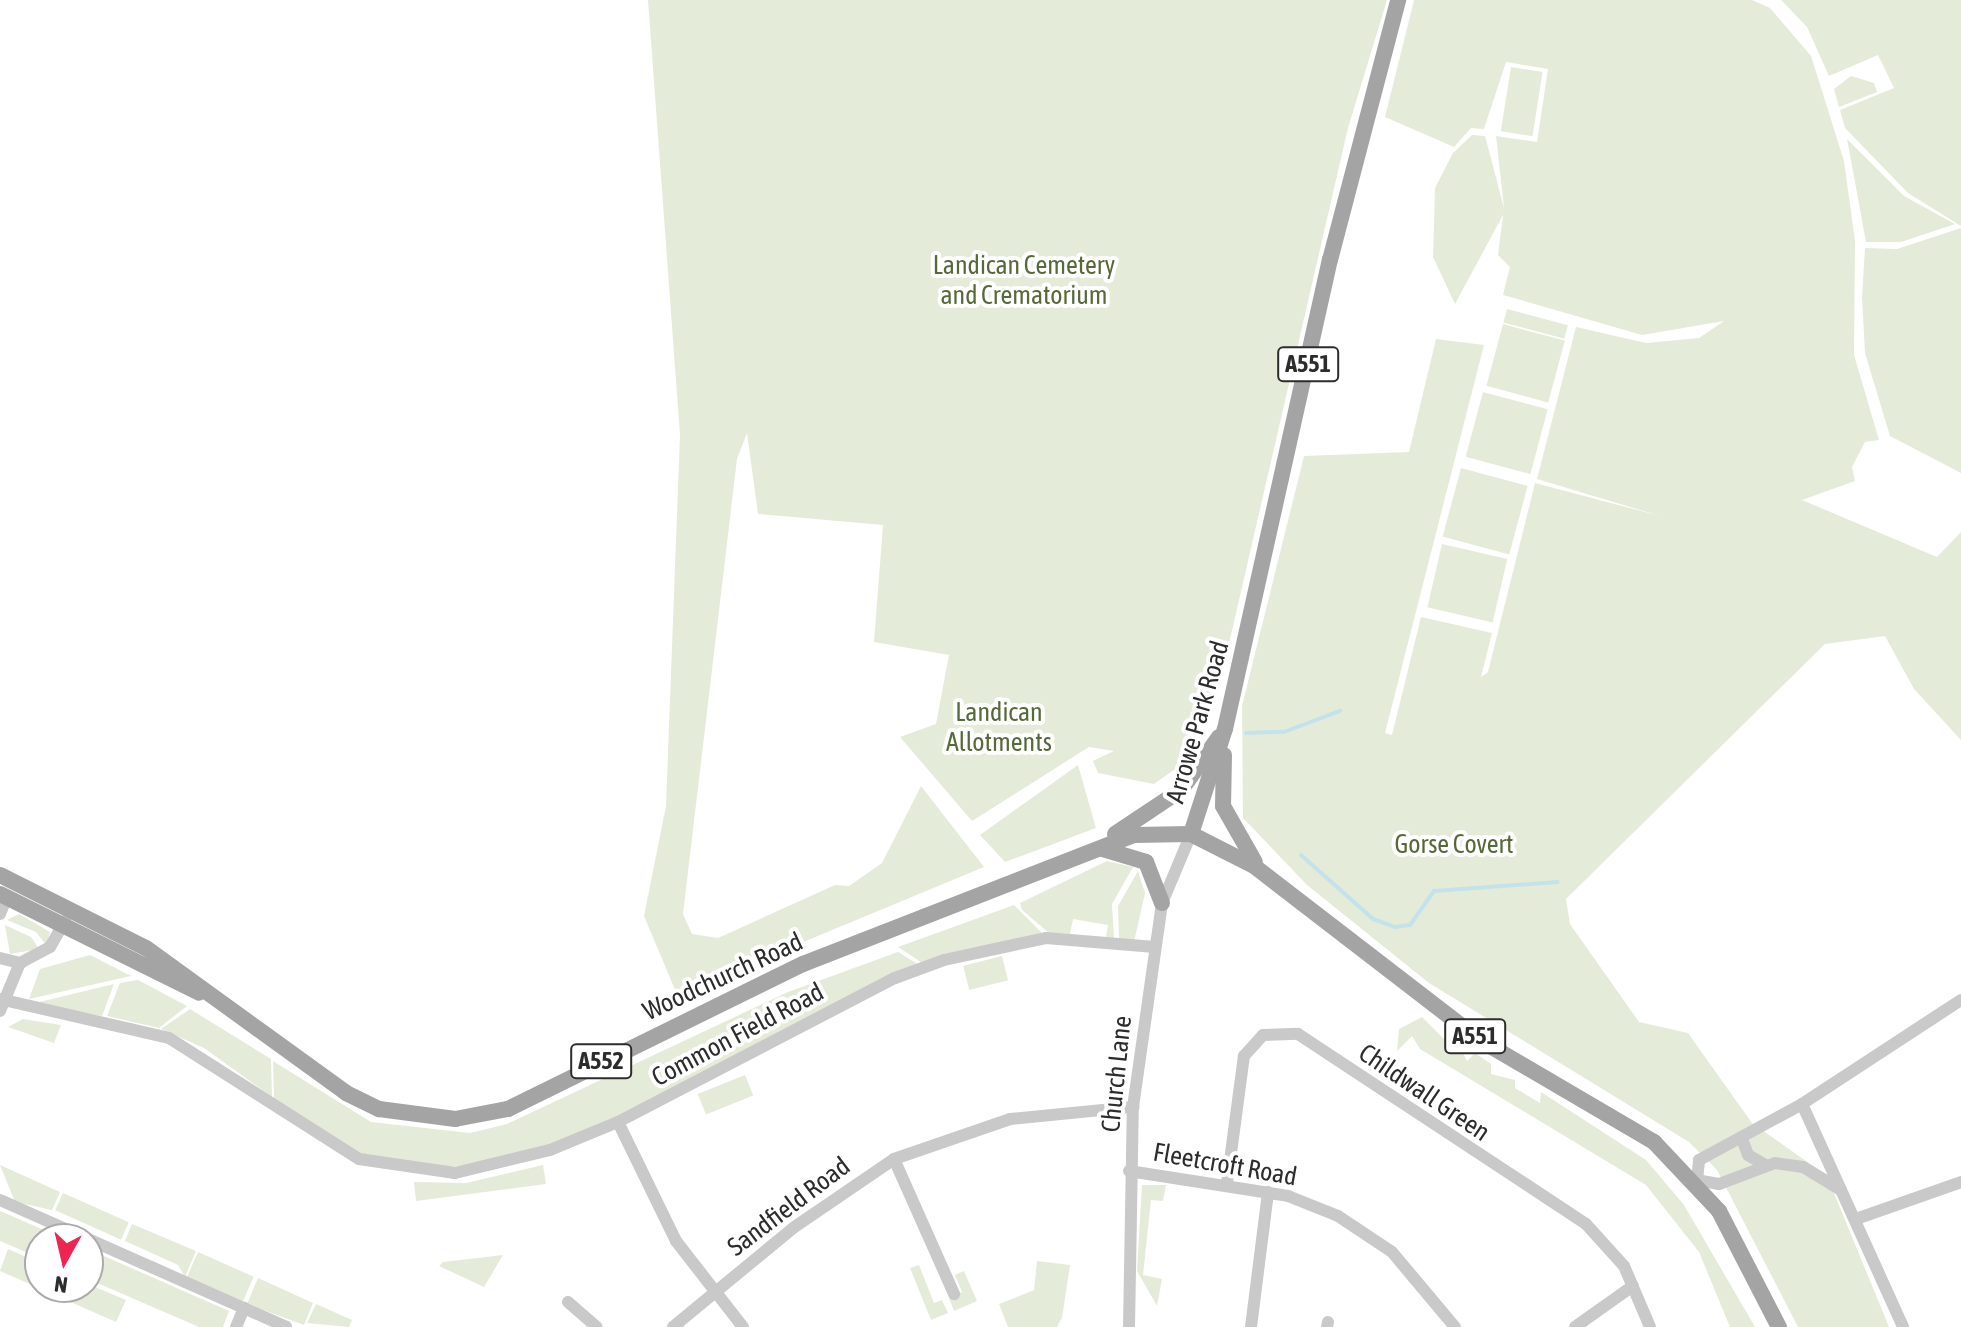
<!DOCTYPE html>
<style>
body{margin:0}
#map{position:relative;width:1961px;height:1327px;overflow:hidden;background:#fff;font-family:"Asap Condensed",sans-serif}
div>[style]{position:absolute}
.green>*{inset:0;background:#e5ebd9;transform-origin:0 0}
.stream>*{height:4px;margin:-2px;padding:0 2px;transform-origin:2px;border-radius:2px;background:#c4e2ec}
.minor>*{height:12px;margin:-6px;padding:0 6px;transform-origin:6px;border-radius:6px;background:#c9c9c9}
.major>*{height:16px;margin:-8px;padding:0 8px;transform-origin:8px;border-radius:8px;background:#a4a4a4}
span{translate:-50% -50%;white-space:nowrap;text-align:center;line-height:1.15;-webkit-text-stroke:8px #fff;paint-order:stroke}
.shield-label span{padding:2px 6px;background:#fff;border:2px solid;border-radius:6px;-webkit-text-stroke-width:0}
.shield-label{font-size:24px;color:#2c2c2c;font-weight:700}
.park-label{font-size:26px;color:#566938}
.street-label{font-size:26px;color:#2c2c2c}
.north{position:absolute;left:24px;top:1223px;width:80px;height:80px;box-sizing:border-box;background:#fff;border:2px solid #ababab;border-radius:50%;rotate:188deg;font-size:22px;font-weight:700;line-height:32px;text-align:center;color:#2c2c2c}
.north::after{content:'';display:block;margin:auto;width:28px;height:36px;background:#ec2551;clip-path:polygon(50% 0,100% 100%,50% 72%,0 100%)}
</style>
<div id="map">
<div class="green">
<i style="clip-path:polygon(648px 0,1387px 0,1348px 128px,1216px 700px,1181px 765px,1154px 784px,1098px 773px,1093px 761px,1114px 751px,1089px 747px,972px 821px,900px 737px,936px 724px,949px 655px,874px 642px,883px 525px,758px 514px,747px 433px,737px 459px,683px 914px,692px 934px,718px 938px,835px 885px,849px 886px,882px 863px,921px 786px,984px 867px,784px 950px,681px 1004px,644px 916px,666px 806px,680px 435px)"></i>
<i style="clip-path:polygon(1414px 0,1752px 0,1770px 8px,1811px 56px,1844px 161px,1855px 241px,1854px 355px,1879px 440px,1865px 442px,1852px 467px,1855px 481px,1802px 500px,1937px 557px,1961px 532px,1961px 740px,1914px 689px,1885px 636px,1825px 644px,1566px 899px,1570px 924px,1639px 1022px,1688px 1033px,1752px 1123px,1827px 1176px,1889px 1327px,1798px 1327px,1717px 1170px,1689px 1142px,1429px 983px,1307px 885px,1243px 818px,1242px 706px,1304px 456px,1409px 452px,1436px 339px,1484px 345px,1385px 733px,1392px 735px,1421px 617px,1492px 633px,1481px 677px,1488px 672px,1535px 483px,1660px 516px,1537px 479px,1576px 327px,1646px 343px,1699px 338px,1724px 321px,1642px 335px,1503px 295px,1510px 267px,1498px 255px,1503px 215px,1455px 304px,1433px 257px,1435px 188px,1453px 153px,1472px 135px,1485px 136px,1504px 208px,1496px 136px,1537px 142px,1548px 69px,1506px 62px,1484px 129px,1471px 128px,1454px 147px,1385px 117px)"></i>
<i style="clip-path:polygon(1781px 0,1961px 0,1961px 226px,1908px 193px,1845px 128px,1840px 110px,1894px 88px,1878px 55px,1829px 76px,1807px 27px)"></i>
<i style="left:1511px;top:67px;width:32px;height:65px;rotate:9deg"></i>
<i style="clip-path:polygon(1851px 76px,1874px 83px,1877px 92px,1839px 107px,1834px 89px)"></i>
<i style="clip-path:polygon(1847px 139px,1904px 196px,1955px 224px,1901px 242px,1866px 242px)"></i>
<i style="clip-path:polygon(1961px 228px,1961px 473px,1890px 436px,1865px 353px,1862px 297px,1865px 248px,1897px 249px)"></i>
<i style="left:1507px;top:309px;width:63px;height:14px;rotate:15deg"></i>
<i style="left:1503px;top:324px;width:64px;height:64px;rotate:15deg"></i>
<i style="left:1483px;top:392px;width:67px;height:67px;rotate:15deg"></i>
<i style="left:1461px;top:468px;width:69px;height:71px;rotate:15deg"></i>
<i style="left:1442px;top:544px;width:67px;height:65px;rotate:13deg"></i>
<i style="clip-path:polygon(1078px 765px,1096px 828px,1005px 862px,980px 835px)"></i>
<i style="clip-path:polygon(1107px 861px,1133px 867px,1112px 904px,1114px 938px,1106px 937px,1108px 925px,1073px 919px,1070px 934px,1049px 933px,1022px 910px,1020px 903px)"></i>
<i style="clip-path:polygon(1138px 871px,1145px 893px,1134px 942px,1119px 939px,1118px 906px)"></i>
<i style="clip-path:polygon(1014px 905px,1042px 933px,921px 962px,898px 947px)"></i>
<i style="clip-path:polygon(19px 914px,50px 932px,46px 945px,36px 932px,7px 920px)"></i>
<i style="clip-path:polygon(5px 925px,31px 937px,39px 949px,10px 954px)"></i>
<i style="clip-path:polygon(898px 952px,921px 966px,684px 1087px,529px 1154px,447px 1168px,358px 1153px,274px 1099px,273px 1061px,371px 1122px,470px 1133px,507px 1124px,788px 992px)"></i>
<i style="clip-path:polygon(90px 955px,131px 976px,29px 999px,40px 969px)"></i>
<i style="left:1002px;top:956px;width:25px;height:40px;rotate:76deg"></i>
<i style="clip-path:polygon(138px 980px,187px 1006px,159px 1028px,107px 1016px,120px 983px)"></i>
<i style="clip-path:polygon(114px 984px,102px 1016px,31px 1004px)"></i>
<i style="clip-path:polygon(190px 1009px,271px 1059px,272px 1097px,204px 1048px,161px 1029px)"></i>
<i style="clip-path:polygon(1422px 1017px,1446px 1041px,1458px 1043px,1467px 1061px,1475px 1053px,1491px 1064px,1491px 1074px,1515px 1080px,1515px 1088px,1540px 1103px,1541px 1092px,1646px 1160px,1684px 1205px,1755px 1327px,1730px 1327px,1699px 1252px,1646px 1185px,1420px 1049px,1412px 1036px,1397px 1051px,1399px 1029px)"></i>
<i style="clip-path:polygon(23px 1019px,61px 1025px,54px 1043px,8px 1027px)"></i>
<i style="left:745px;top:1075px;width:22px;height:51px;rotate:68deg"></i>
<i style="clip-path:polygon(0 1165px,60px 1192px,52px 1210px,15px 1202px)"></i>
<i style="clip-path:polygon(543px 1165px,546px 1184px,416px 1201px,414px 1182px,466px 1183px)"></i>
<i style="clip-path:polygon(1142px 1185px,1166px 1185px,1163px 1201px,1151px 1200px,1143px 1275px,1162px 1279px,1157px 1306px,1137px 1271px)"></i>
<i style="left:63px;top:1193px;width:72px;height:19px;rotate:24deg"></i>
<i style="clip-path:polygon(0 1211px,65px 1239px,40px 1239px,40px 1258px,0 1241px)"></i>
<i style="clip-path:polygon(132px 1224px,196px 1251px,185px 1277px,178px 1265px,125px 1241px)"></i>
<i style="clip-path:polygon(8px 1249px,40px 1263px,40px 1287px,88px 1284px,126px 1300px,116px 1322px,0 1271px)"></i>
<i style="clip-path:polygon(88px 1249px,229px 1311px,223px 1327px,199px 1327px,88px 1279px)"></i>
<i style="left:198px;top:1252px;width:61px;height:28px;rotate:24deg"></i>
<i style="clip-path:polygon(503px 1255px,484px 1287px,439px 1266px,443px 1262px)"></i>
<i style="clip-path:polygon(1037px 1261px,1070px 1265px,1062px 1318px,1057px 1327px,1008px 1327px,999px 1304px,1034px 1290px)"></i>
<i style="clip-path:polygon(919px 1265px,934px 1303px,942px 1300px,948px 1313px,931px 1320px,910px 1268px)"></i>
<i style="clip-path:polygon(964px 1271px,977px 1301px,954px 1311px,949px 1298px,962px 1292px,955px 1275px)"></i>
<i style="clip-path:polygon(258px 1278px,313px 1303px,304px 1325px,247px 1304px)"></i>
<i style="clip-path:polygon(316px 1304px,352px 1320px,349px 1327px,307px 1323px)"></i>
</div>
<div class="stream">
<i style="left:1246px;top:733px;width:38px;rotate:-2deg"></i>
<i style="left:1284px;top:732px;width:60px;rotate:-20.6deg"></i>
<i style="left:1301px;top:855px;width:96px;rotate:41.6deg"></i>
<i style="left:1373px;top:919px;width:23px;rotate:20deg"></i>
<i style="left:1395px;top:927px;width:15px;rotate:-8deg"></i>
<i style="left:1410px;top:925px;width:42px;rotate:-54.8deg"></i>
<i style="left:1434px;top:891px;width:124px;rotate:-4.2deg"></i>
</div>
<div class="minor">
<i style="left:0;top:914px;width:18px;rotate:-68deg"></i>
<i style="left:0;top:958px;width:21px;rotate:14deg"></i>
<i style="left:0;top:999px;width:173px;rotate:13deg"></i>
<i style="left:169px;top:1038px;width:225px;rotate:32.5deg"></i>
<i style="left:359px;top:1159px;width:97px;rotate:8.3deg"></i>
<i style="left:455px;top:1173px;width:98px;rotate:-13.6deg"></i>
<i style="left:550px;top:1150px;width:74px;rotate:-22.4deg"></i>
<i style="left:618px;top:1122px;width:312px;rotate:-27.5deg"></i>
<i style="left:895px;top:978px;width:52px;rotate:-20.2deg"></i>
<i style="left:944px;top:960px;width:104px;rotate:-12.2deg"></i>
<i style="left:1046px;top:938px;width:109px;rotate:4.7deg"></i>
<i style="left:0;top:1011px;width:52px;rotate:-67.4deg"></i>
<i style="left:20px;top:963px;width:34px;rotate:-28deg"></i>
<i style="left:50px;top:947px;width:30px;rotate:-60deg"></i>
<i style="left:1802px;top:1104px;width:245px;rotate:65.6deg"></i>
<i style="left:618px;top:1122px;width:132px;rotate:64deg"></i>
<i style="left:676px;top:1241px;width:109px;rotate:52.1deg"></i>
<i style="left:1742px;top:1139px;width:17px;rotate:69deg"></i>
<i style="left:1748px;top:1155px;width:20px;rotate:30deg"></i>
<i style="left:894px;top:1159px;width:148px;rotate:66deg"></i>
<i style="left:1129px;top:1171px;width:161px;rotate:8.9deg"></i>
<i style="left:1288px;top:1196px;width:54px;rotate:21.8deg"></i>
<i style="left:1338px;top:1216px;width:65px;rotate:33.7deg"></i>
<i style="left:1392px;top:1252px;width:98px;rotate:50deg"></i>
<i style="left:1227px;top:1183px;width:128px;rotate:-82.4deg"></i>
<i style="left:1244px;top:1056px;width:28px;rotate:-48deg"></i>
<i style="left:1263px;top:1035px;width:35px;rotate:-2deg"></i>
<i style="left:1298px;top:1034px;width:345px;rotate:33.4deg"></i>
<i style="left:1586px;top:1224px;width:57px;rotate:47.9deg"></i>
<i style="left:1624px;top:1266px;width:66px;rotate:66.9deg"></i>
<i style="left:1841px;top:1190px;width:44px;rotate:-148.8deg"></i>
<i style="left:1803px;top:1167px;width:28px;rotate:-172deg"></i>
<i style="left:1775px;top:1163px;width:60px;rotate:159.4deg"></i>
<i style="left:1719px;top:1184px;width:22px;rotate:-170deg"></i>
<i style="left:1697px;top:1180px;width:20px;rotate:-84deg"></i>
<i style="left:1699px;top:1160px;width:117px;rotate:-28.5deg"></i>
<i style="left:1802px;top:1104px;width:190px;rotate:-33.2deg"></i>
<i style="left:0;top:1200px;width:313px;rotate:23.9deg"></i>
<i style="left:1856px;top:1219px;width:111px;rotate:-19.4deg"></i>
<i style="left:568px;top:1302px;width:38px;rotate:41deg"></i>
<i style="left:236px;top:1327px;width:21px;rotate:-67deg"></i>
<i style="left:673px;top:1327px;width:156px;rotate:-39.5deg"></i>
<i style="left:793px;top:1228px;width:122px;rotate:-34.3deg"></i>
<i style="left:894px;top:1159px;width:123px;rotate:-19deg"></i>
<i style="left:1010px;top:1119px;width:124px;rotate:-5.6deg"></i>
<i style="left:1129px;top:1327px;width:220px;rotate:-89deg"></i>
<i style="left:1133px;top:1107px;width:206px;rotate:-81.9deg"></i>
<i style="left:1162px;top:903px;width:75px;rotate:-67.2deg"></i>
<i style="left:1251px;top:1327px;width:136px;rotate:-82.8deg"></i>
<i style="left:1327px;top:1327px;width:5px;rotate:-79deg"></i>
<i style="left:1575px;top:1327px;width:71px;rotate:-35.3deg"></i>
</div>
<div class="major">
<i style="left:1224px;top:755px;width:51px;rotate:91.1deg"></i>
<i style="left:1223px;top:806px;width:64px;rotate:60.3deg"></i>
<i style="left:1115px;top:834px;width:79px;rotate:-33.7deg"></i>
<i style="left:1181px;top:790px;width:65px;rotate:-54.4deg"></i>
<i style="left:1191px;top:834px;width:110px;rotate:-72.1deg"></i>
<i style="left:1225px;top:729px;width:481px;rotate:-77.4deg"></i>
<i style="left:1330px;top:260px;width:269px;rotate:-75.3deg"></i>
<i style="left:1103px;top:849px;width:45px;rotate:16.8deg"></i>
<i style="left:1146px;top:862px;width:44px;rotate:68.7deg"></i>
<i style="left:0;top:875px;width:163px;rotate:26.6deg"></i>
<i style="left:146px;top:948px;width:247px;rotate:35.9deg"></i>
<i style="left:346px;top:1093px;width:37px;rotate:26deg"></i>
<i style="left:379px;top:1109px;width:77px;rotate:7.5deg"></i>
<i style="left:455px;top:1119px;width:54px;rotate:-10.7deg"></i>
<i style="left:508px;top:1109px;width:329px;rotate:-26.2deg"></i>
<i style="left:803px;top:964px;width:355px;rotate:-21.3deg"></i>
<i style="left:1134px;top:835px;width:57px;rotate:-1deg"></i>
<i style="left:1191px;top:834px;width:71px;rotate:26.9deg"></i>
<i style="left:1254px;top:866px;width:285px;rotate:37.6deg"></i>
<i style="left:1480px;top:1040px;width:202px;rotate:30.4deg"></i>
<i style="left:1654px;top:1142px;width:95px;rotate:46.7deg"></i>
<i style="left:1719px;top:1211px;width:131px;rotate:62.7deg"></i>
<i style="left:0;top:894px;width:222px;rotate:26.4deg"></i>
</div>
<div class="shield-label">
<span style="left:1308px;top:364px">A551</span>
<span style="left:1475px;top:1036px">A551</span>
<span style="left:601px;top:1061px">A552</span>
</div>
<div class="park-label">
<span style="left:1024px;top:281px">Landican Cemetery<br>and Crematorium</span>
<span style="left:999px;top:728px">Landican<br>Allotments</span>
<span style="left:1454px;top:845px">Gorse Covert</span>
</div>
<div class="street-label">
<span style="left:1198px;top:722px;rotate:-74deg">Arrowe Park Road</span>
<span style="left:723px;top:977px;rotate:-25deg">Woodchurch Road</span>
<span style="left:738px;top:1035px;rotate:-28deg">Common Field Road</span>
<span style="left:1117px;top:1074px;rotate:-84deg">Church Lane</span>
<span style="left:1424px;top:1093px;rotate:34deg">Childwall Green</span>
<span style="left:1225px;top:1165px;rotate:10deg">Fleetcroft Road</span>
<span style="left:789px;top:1207px;rotate:-37deg">Sandfield Road</span>
</div>
<div class="north">N</div>
</div>
